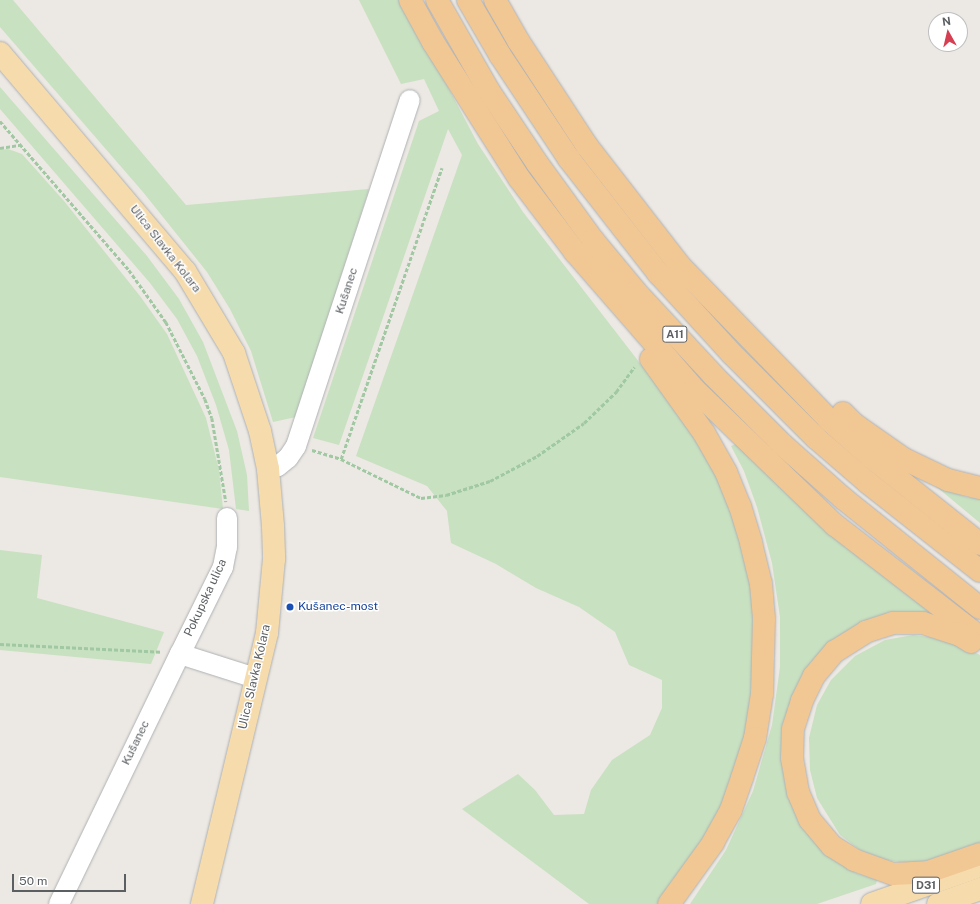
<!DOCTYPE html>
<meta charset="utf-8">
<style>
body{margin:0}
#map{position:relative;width:980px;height:904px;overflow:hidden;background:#ece8e3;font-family:"Public Sans",sans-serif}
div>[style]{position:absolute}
.green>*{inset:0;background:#c8e1c1}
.path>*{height:2.5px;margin-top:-1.25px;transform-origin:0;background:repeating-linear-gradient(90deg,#a0c8a2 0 4px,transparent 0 6px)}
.roads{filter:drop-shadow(0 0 1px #aeb1b4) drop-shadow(0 0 1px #aeb1b4)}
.minor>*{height:20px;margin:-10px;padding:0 10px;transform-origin:10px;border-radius:10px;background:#fff}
.major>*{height:22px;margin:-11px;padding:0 11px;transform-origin:11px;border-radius:11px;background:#f6dcad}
.highway>*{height:22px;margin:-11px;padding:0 11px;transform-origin:11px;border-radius:11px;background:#f1c794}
.dots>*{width:11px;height:11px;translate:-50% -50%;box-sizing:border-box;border:2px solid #fff;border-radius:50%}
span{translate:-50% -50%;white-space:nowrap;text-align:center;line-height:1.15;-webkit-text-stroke:3px #fff;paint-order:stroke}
.shield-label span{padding:1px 3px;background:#fff;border:1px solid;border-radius:3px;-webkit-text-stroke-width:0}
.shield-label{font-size:11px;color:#5b5f62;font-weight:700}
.street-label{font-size:12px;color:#5b5f62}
.transit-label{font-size:12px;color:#164399}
.left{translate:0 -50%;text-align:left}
.north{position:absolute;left:928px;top:12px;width:40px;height:40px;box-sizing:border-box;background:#fff;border:1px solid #bdbfc0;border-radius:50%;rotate:352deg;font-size:11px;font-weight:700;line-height:16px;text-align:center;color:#5b5f62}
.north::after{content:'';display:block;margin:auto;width:14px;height:18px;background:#d63e51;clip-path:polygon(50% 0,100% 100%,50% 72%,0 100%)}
.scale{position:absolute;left:12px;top:874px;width:114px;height:18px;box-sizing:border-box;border:2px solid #5b5f62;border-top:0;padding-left:5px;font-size:12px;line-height:14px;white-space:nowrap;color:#5b5f62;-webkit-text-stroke:3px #fff;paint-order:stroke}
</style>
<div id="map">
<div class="green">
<i style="clip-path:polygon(0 0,13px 0,186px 205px,369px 189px,296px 417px,273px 422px,251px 351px,230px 309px,207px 272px,143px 192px,0 27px)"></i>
<i style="clip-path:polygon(359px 0,402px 0,478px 144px,523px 212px,711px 455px,752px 567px,756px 699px,724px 811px,664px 904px,589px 904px,462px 809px,518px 774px,535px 790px,554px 815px,584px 814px,591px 790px,612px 760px,650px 735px,662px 708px,662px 680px,629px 665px,615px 632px,579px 607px,536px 588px,496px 564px,451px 543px,447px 511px,427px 486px,356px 456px,462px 155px,448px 129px,339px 445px,313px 438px,419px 121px,439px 111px,424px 79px,401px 84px)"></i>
<i style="clip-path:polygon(0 87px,147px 256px,179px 299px,203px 342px,237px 431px,247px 475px,249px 511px,236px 509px,229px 450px,216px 405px,197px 356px,177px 319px,150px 283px,0 109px)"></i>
<i style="clip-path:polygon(8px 149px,22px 154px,64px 201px,140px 296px,167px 334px,206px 418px,219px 470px,223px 509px,0 477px,0 150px)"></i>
<i style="clip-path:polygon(738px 443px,938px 616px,840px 639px,786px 752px,839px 863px,856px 873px,877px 880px,876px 884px,817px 904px,690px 904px,726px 850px,753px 791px,772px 725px,780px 667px,780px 617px,772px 563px,757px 507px,744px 471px,731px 446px)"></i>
<i style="clip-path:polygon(932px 483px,966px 497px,980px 499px,980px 523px)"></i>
<i style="clip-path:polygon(0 550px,42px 555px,37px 598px,164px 632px,151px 664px,0 650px)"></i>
<i style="clip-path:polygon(913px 635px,946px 639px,980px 655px,980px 844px,933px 860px,907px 863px,879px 859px,860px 850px,840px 835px,817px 798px,810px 770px,809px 738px,817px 705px,831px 680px,855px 656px,885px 640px)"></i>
</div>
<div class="path">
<i style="left:0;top:121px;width:197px;rotate:49.1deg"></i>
<i style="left:129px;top:270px;width:64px;rotate:54.6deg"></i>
<i style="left:166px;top:322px;width:86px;rotate:63.1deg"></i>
<i style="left:205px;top:399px;width:20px;rotate:70deg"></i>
<i style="left:212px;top:418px;width:85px;rotate:80.5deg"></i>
<i style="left:0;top:148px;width:20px;rotate:-9deg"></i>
<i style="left:312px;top:450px;width:30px;rotate:17deg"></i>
<i style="left:341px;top:459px;width:308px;rotate:-70.9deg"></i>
<i style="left:341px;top:459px;width:89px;rotate:26deg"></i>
<i style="left:421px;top:498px;width:25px;rotate:-7deg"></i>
<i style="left:446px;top:495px;width:46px;rotate:-17.7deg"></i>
<i style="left:490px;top:481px;width:53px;rotate:-28deg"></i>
<i style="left:537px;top:456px;width:57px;rotate:-35.1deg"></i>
<i style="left:584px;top:423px;width:45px;rotate:-44.1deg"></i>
<i style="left:616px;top:392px;width:31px;rotate:-54deg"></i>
<i style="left:0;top:644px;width:161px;rotate:2.8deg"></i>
</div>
<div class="roads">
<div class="minor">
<i style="left:268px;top:469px;width:10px;rotate:-17deg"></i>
<i style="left:278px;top:466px;width:13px;rotate:-39deg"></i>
<i style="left:288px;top:458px;width:14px;rotate:-56deg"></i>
<i style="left:296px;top:446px;width:364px;rotate:-71.8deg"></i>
<i style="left:180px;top:654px;width:97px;rotate:-63.7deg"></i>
<i style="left:223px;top:567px;width:20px;rotate:-79deg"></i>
<i style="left:227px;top:547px;width:29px;rotate:-90deg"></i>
<i style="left:59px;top:904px;width:278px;rotate:-64.2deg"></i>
<i style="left:180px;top:654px;width:79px;rotate:17.7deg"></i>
</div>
<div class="major">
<i style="left:0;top:53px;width:286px;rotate:49.7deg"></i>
<i style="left:185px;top:271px;width:96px;rotate:59.1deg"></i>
<i style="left:234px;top:353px;width:82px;rotate:71.6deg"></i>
<i style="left:260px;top:431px;width:39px;rotate:78deg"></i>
<i style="left:268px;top:469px;width:57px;rotate:85deg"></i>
<i style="left:273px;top:526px;width:33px;rotate:88deg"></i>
<i style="left:274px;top:559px;width:74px;rotate:95.4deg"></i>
<i style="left:267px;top:633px;width:279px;rotate:103.5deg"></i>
<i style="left:872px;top:904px;width:114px;rotate:-19.4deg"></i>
<i style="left:938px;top:904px;width:45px;rotate:-19.7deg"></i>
</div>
<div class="highway">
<i style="left:410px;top:0;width:48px;rotate:61.3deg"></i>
<i style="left:433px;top:42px;width:161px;rotate:57.7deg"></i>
<i style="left:519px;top:178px;width:93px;rotate:52.9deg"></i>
<i style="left:575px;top:252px;width:181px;rotate:49deg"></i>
<i style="left:694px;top:389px;width:196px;rotate:44deg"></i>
<i style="left:835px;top:525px;width:183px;rotate:37.7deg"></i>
<i style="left:437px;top:0;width:105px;rotate:60.3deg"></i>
<i style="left:489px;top:91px;width:87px;rotate:56.3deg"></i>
<i style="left:537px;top:163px;width:95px;rotate:54deg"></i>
<i style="left:593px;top:240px;width:67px;rotate:50.4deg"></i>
<i style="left:636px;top:292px;width:113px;rotate:47.1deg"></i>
<i style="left:713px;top:375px;width:99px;rotate:45deg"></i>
<i style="left:783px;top:445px;width:81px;rotate:41.5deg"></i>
<i style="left:844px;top:499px;width:174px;rotate:38.7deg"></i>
<i style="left:468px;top:0;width:64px;rotate:59.8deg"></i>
<i style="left:500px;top:55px;width:125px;rotate:56.4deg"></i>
<i style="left:569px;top:159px;width:145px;rotate:52deg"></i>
<i style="left:658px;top:273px;width:108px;rotate:47.6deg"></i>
<i style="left:731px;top:353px;width:120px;rotate:45deg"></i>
<i style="left:816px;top:438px;width:67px;rotate:40.8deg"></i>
<i style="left:867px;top:482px;width:144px;rotate:38.2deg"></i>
<i style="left:495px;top:0;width:48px;rotate:60.3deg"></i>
<i style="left:519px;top:42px;width:124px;rotate:56.8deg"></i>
<i style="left:587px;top:146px;width:152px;rotate:52.2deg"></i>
<i style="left:680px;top:266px;width:214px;rotate:45.9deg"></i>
<i style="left:829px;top:420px;width:57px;rotate:41.5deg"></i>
<i style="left:872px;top:458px;width:138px;rotate:38.5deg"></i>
<i style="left:651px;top:359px;width:91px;rotate:54.4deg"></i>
<i style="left:704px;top:433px;width:45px;rotate:60.6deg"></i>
<i style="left:726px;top:472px;width:37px;rotate:68deg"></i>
<i style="left:740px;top:506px;width:39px;rotate:73deg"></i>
<i style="left:751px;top:543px;width:42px;rotate:76.3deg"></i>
<i style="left:761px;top:584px;width:35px;rotate:85deg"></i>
<i style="left:764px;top:619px;width:75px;rotate:91.5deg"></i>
<i style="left:762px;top:694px;width:45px;rotate:99deg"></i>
<i style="left:755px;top:738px;width:42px;rotate:108deg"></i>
<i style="left:742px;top:778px;width:34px;rotate:109deg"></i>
<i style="left:731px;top:810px;width:38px;rotate:119deg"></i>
<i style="left:713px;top:843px;width:75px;rotate:125.8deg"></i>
<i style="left:843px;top:413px;width:16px;rotate:45deg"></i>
<i style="left:854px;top:424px;width:61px;rotate:35deg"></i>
<i style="left:904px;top:459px;width:49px;rotate:25.5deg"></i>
<i style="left:948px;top:480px;width:33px;rotate:14deg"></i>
<i style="left:971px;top:642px;width:13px;rotate:-148deg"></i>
<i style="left:960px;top:635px;width:39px;rotate:-162deg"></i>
<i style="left:923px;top:623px;width:30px;rotate:180deg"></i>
<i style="left:893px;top:623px;width:28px;rotate:162deg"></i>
<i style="left:866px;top:632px;width:36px;rotate:148deg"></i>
<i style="left:835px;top:651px;width:33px;rotate:130deg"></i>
<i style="left:814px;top:676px;width:28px;rotate:116deg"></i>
<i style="left:802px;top:701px;width:29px;rotate:108deg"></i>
<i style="left:793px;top:729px;width:29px;rotate:92deg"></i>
<i style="left:792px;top:758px;width:35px;rotate:80deg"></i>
<i style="left:798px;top:792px;width:30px;rotate:67deg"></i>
<i style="left:810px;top:820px;width:34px;rotate:50deg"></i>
<i style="left:832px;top:846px;width:26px;rotate:32deg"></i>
<i style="left:854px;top:860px;width:41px;rotate:19.7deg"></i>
<i style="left:893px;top:874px;width:35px;rotate:-3deg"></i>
<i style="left:928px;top:872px;width:55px;rotate:-19.1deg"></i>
</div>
</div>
<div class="dots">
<i style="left:290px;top:607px;background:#1a4fb4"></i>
</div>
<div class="shield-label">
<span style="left:675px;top:334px">A11</span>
<span style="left:926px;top:885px">D31</span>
</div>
<div class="street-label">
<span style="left:165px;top:249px;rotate:52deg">Ulica Slavka Kolara</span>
<span style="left:347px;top:291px;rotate:-72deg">Kušanec</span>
<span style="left:206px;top:598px;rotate:-65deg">Pokupska ulica</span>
<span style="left:255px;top:677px;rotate:-77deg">Ulica Slavka Kolara</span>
<span style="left:136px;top:743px;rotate:-64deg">Kušanec</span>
</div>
<div class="transit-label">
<span class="left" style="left:298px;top:607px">Kušanec-most</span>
</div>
<div class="north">N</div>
<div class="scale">50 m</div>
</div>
